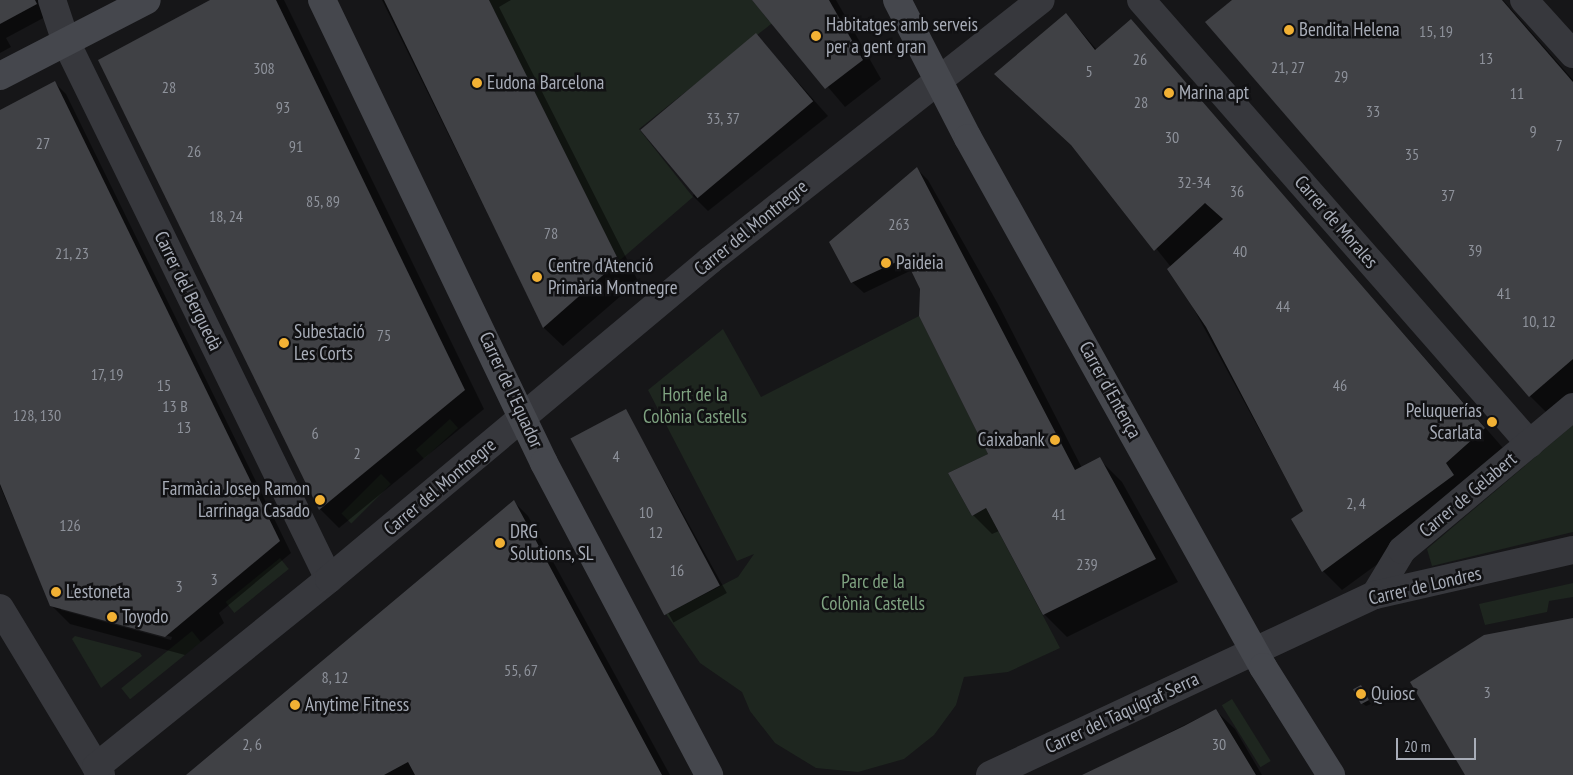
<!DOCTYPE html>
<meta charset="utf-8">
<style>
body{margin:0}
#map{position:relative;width:1573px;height:775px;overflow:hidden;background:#161618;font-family:"PT Sans Narrow",sans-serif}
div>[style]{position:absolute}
.green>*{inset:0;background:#1e261f;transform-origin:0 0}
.shadow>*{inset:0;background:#0007;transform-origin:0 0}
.building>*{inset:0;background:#404145;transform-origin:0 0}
.street>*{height:28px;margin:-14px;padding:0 14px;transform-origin:14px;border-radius:14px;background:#37383d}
.secondary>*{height:28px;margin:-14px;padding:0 14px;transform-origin:14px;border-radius:14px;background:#45474d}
.dots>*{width:14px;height:14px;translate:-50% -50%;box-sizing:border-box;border:2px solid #111113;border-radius:50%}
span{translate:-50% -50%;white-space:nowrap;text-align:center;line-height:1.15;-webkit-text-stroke:5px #111113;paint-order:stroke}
.number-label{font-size:16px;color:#8e929b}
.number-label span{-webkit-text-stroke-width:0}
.poi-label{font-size:19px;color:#a8adb8}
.left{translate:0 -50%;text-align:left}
.right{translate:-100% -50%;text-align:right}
.street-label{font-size:19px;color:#a8adb8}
.park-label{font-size:19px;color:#7fa381}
.scale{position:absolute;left:1396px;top:738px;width:80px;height:22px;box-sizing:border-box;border:2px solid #a8adb8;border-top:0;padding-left:6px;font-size:15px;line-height:18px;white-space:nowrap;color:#a8adb8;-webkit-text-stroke:4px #111113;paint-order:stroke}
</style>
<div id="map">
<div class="green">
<i style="clip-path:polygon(489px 0,752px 0,769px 21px,776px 20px,639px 129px,693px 197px,619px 261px)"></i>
<i style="clip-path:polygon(919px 316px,988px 454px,948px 473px,972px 516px,986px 508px,1060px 648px,1008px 672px,964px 677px,956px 705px,934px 735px,904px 759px,858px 772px,816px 768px,775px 743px,750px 711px,742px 692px,700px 663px,666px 614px,738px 577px,754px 554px,737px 561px,648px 390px,723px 329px,761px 397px)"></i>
<i style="left:450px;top:419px;width:12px;height:46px;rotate:48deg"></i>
<i style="clip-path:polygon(1573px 425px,1573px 532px,1432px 566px,1427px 549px)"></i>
<i style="left:381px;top:474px;width:14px;height:56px;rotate:45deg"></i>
<i style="left:280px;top:558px;width:14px;height:70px;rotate:51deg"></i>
<i style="clip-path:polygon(1573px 583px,1573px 597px,1549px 601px,1547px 612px,1485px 625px,1479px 604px)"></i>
<i style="left:192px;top:631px;width:14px;height:91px;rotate:51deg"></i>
<i style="clip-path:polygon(75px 636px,140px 653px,142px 656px,101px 688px,72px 639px)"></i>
<i style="left:1232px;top:699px;width:73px;height:12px;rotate:58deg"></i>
</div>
<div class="shadow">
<i style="clip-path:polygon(0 0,39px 0,47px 16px,6px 38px,11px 47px,0 53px)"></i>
<i style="clip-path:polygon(212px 0,284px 0,484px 409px,339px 528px,320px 509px,279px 425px)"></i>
<i style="clip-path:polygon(382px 0,511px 0,499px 7px,638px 281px,563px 346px,544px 328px)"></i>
<i style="clip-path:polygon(754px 0,836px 0,881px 79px,845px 107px)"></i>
<i style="clip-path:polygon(1234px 0,1503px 0,1573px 80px,1573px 394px,1549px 415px,1530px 396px)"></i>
<i style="clip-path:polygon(1066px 14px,1097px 50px,1131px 21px,1503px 448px,1472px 495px,1342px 590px,1323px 571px,1293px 519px,1304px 512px,1171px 267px,1077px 150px)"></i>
<i style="clip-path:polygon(756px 35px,828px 116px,708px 211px,693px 196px)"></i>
<i style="clip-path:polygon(evenodd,55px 83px,66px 94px,291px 553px,219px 613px,224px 623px,185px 655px,70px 624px,51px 605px,0 486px,0 112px,55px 83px,61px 607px,172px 637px,171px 640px,61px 610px,61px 607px)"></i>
<i style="clip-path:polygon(917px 169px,928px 180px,998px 304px,1082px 468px,1099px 459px,1122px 482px,1178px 582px,1067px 637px,1044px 614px,999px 531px,992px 534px,973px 515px,990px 454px,912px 270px,864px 293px,852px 282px)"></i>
<i style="left:626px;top:411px;width:208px;height:61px;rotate:61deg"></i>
<i style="clip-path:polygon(514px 502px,528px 516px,670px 775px,188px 775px)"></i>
<i style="clip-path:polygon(1360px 686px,1371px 704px,1366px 706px,1362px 703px)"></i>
<i style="clip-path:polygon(1215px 710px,1235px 729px,1262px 775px,1084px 775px)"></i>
</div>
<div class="building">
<i style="clip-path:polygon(0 0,35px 0,37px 4px,0 24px)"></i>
<i style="clip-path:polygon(210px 0,276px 0,465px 390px,319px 510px,98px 60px)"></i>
<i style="clip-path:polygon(384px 0,489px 0,619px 261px,543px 328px)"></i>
<i style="clip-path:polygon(752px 0,829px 0,863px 60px,825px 89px)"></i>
<i style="clip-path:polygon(1232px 0,1502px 0,1573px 82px,1573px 359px,1529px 397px,1205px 22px)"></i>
<i style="clip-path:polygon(1066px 13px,1095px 50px,1131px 19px,1485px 428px,1446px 463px,1454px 475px,1322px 572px,1291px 519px,1303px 511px,1206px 327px,1167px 269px,1223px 219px,1205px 203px,1154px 251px,1071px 145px,994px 74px)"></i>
<i style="left:756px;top:33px;width:89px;height:151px;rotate:50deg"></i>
<i style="clip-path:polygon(55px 81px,280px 541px,165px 637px,50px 606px,0 484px,0 110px)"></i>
<i style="clip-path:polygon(917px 167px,1075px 470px,1100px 457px,1156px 559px,1043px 615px,986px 508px,972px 516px,948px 473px,988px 454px,919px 316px,920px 289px,905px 258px,851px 283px,829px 242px)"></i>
<i style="left:626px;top:409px;width:200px;height:63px;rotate:62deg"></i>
<i style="clip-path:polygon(514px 500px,662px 775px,415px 775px,408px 762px,384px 775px,186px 775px)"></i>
<i style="clip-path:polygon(1573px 618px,1573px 775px,1465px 775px,1410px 682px,1484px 635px)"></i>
<i style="left:1361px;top:685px;width:17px;height:9px;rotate:62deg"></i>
<i style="clip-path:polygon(1216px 709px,1256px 775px,1082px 775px,1184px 726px)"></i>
</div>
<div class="street">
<i style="left:52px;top:0;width:44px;rotate:71.6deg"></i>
<i style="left:66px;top:42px;width:598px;rotate:63.91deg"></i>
<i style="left:1141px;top:0;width:590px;rotate:48.78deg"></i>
<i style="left:1524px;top:0;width:73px;rotate:47.8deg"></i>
<i style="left:1375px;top:595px;width:52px;rotate:-59deg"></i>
<i style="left:1402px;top:550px;width:223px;rotate:-39.9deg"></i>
<i style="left:0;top:608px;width:195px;rotate:58.8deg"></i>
<i style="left:96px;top:767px;width:299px;rotate:-38.9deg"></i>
<i style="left:329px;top:579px;width:496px;rotate:-39.9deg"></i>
<i style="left:709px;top:261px;width:422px;rotate:-38.2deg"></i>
<i style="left:990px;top:775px;width:425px;rotate:-25.1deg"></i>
<i style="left:1375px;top:595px;width:203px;rotate:-12.8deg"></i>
</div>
<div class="secondary">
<i style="left:322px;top:0;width:513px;rotate:64.38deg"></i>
<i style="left:544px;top:463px;width:353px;rotate:62.1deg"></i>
<i style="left:897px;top:0;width:155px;rotate:62.8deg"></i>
<i style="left:968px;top:138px;width:606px;rotate:60.85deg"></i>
<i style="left:1263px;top:667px;width:128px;rotate:57.8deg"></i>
<i style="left:0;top:76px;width:165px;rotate:-27.3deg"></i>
</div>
<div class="dots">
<i style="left:1289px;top:30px;background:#f2b134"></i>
<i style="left:816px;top:36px;background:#f2b134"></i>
<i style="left:477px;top:83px;background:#f2b134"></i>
<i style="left:1169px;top:93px;background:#f2b134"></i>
<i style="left:886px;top:263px;background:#f2b134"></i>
<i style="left:537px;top:277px;background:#f2b134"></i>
<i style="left:284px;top:343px;background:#f2b134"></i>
<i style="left:1492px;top:422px;background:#f2b134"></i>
<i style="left:1055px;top:440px;background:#f2b134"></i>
<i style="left:320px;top:500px;background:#f2b134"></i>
<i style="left:500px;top:543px;background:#f2b134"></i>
<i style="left:56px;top:592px;background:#f2b134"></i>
<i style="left:112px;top:617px;background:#f2b134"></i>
<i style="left:1361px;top:694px;background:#f2b134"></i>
<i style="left:295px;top:705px;background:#f2b134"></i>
</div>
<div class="number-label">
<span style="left:1436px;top:31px">15, 19</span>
<span style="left:1486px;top:58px">13</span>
<span style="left:1140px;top:59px">26</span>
<span style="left:1288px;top:67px">21, 27</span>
<span style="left:264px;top:68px">308</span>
<span style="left:1089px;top:71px">5</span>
<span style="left:1341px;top:76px">29</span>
<span style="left:169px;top:87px">28</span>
<span style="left:1517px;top:93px">11</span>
<span style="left:1141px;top:102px">28</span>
<span style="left:283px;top:107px">93</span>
<span style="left:1373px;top:111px">33</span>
<span style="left:723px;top:118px">33, 37</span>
<span style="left:1533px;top:131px">9</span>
<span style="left:1172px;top:137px">30</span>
<span style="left:43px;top:143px">27</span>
<span style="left:1559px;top:145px">7</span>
<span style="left:296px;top:146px">91</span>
<span style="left:194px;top:151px">26</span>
<span style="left:1412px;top:154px">35</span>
<span style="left:1194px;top:182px">32-34</span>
<span style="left:1237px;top:191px">36</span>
<span style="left:1448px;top:195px">37</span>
<span style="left:323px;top:201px">85, 89</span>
<span style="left:226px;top:216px">18, 24</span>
<span style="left:899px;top:224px">263</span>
<span style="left:551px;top:233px">78</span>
<span style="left:1475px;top:250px">39</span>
<span style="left:1240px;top:251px">40</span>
<span style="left:72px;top:253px">21, 23</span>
<span style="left:1504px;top:293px">41</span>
<span style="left:1283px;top:306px">44</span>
<span style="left:1539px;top:321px">10, 12</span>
<span style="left:384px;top:335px">75</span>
<span style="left:107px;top:374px">17, 19</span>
<span style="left:164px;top:385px">15</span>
<span style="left:1340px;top:385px">46</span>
<span style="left:175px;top:406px">13 B</span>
<span style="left:37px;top:415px">128, 130</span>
<span style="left:184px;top:427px">13</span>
<span style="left:315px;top:433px">6</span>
<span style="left:357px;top:453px">2</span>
<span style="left:616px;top:456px">4</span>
<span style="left:1356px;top:503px">2, 4</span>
<span style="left:646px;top:512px">10</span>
<span style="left:1059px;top:514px">41</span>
<span style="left:70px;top:525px">126</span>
<span style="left:656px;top:532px">12</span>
<span style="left:1087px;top:564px">239</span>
<span style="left:677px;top:570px">16</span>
<span style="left:214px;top:579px">3</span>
<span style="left:179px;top:586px">3</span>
<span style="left:521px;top:670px">55, 67</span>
<span style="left:335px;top:677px">8, 12</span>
<span style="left:1487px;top:692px">3</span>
<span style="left:252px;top:744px">2, 6</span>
<span style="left:1219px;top:744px">30</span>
</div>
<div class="poi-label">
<span class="left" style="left:826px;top:36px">Habitatges amb serveis<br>per a gent gran</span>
<span class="left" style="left:1299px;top:30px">Bendita Helena</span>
<span class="left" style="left:487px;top:83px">Eudona Barcelona</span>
<span class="left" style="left:1179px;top:93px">Marina apt</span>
<span class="left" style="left:896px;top:263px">Paideia</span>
<span class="left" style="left:548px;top:277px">Centre d'Atenció<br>Primària Montnegre</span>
<span class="left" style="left:294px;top:343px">Subestació<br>Les Corts</span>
<span class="right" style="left:1482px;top:422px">Peluquerías<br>Scarlata</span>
<span class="right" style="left:1045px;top:440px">Caixabank</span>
<span class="right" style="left:310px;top:500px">Farmàcia Josep Ramon<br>Larrinaga Casado</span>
<span class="left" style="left:510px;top:543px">DRG<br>Solutions, SL</span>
<span class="left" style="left:66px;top:592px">L'estoneta</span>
<span class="left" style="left:122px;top:617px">Toyodo</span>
<span class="left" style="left:1371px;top:694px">Quiosc</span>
<span class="left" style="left:305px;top:705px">Anytime Fitness</span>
</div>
<div class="street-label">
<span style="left:1336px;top:222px;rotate:49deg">Carrer de Morales</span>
<span style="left:751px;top:228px;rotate:-39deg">Carrer del Montnegre</span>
<span style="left:188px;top:291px;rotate:64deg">Carrer del Berguedà</span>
<span style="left:511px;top:390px;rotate:65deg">Carrer de l'Equador</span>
<span style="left:1110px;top:390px;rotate:61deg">Carrer d'Entença</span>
<span style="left:440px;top:487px;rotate:-40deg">Carrer del Montnegre</span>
<span style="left:1468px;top:495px;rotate:-40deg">Carrer de Gelabert</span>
<span style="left:1425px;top:586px;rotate:-13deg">Carrer de Londres</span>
<span style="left:1122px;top:713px;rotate:-25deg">Carrer del Taquígraf Serra</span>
</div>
<div class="park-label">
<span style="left:695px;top:406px">Hort de la<br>Colònia Castells</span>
<span style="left:873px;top:593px">Parc de la<br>Colònia Castells</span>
</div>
<div class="scale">20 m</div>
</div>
